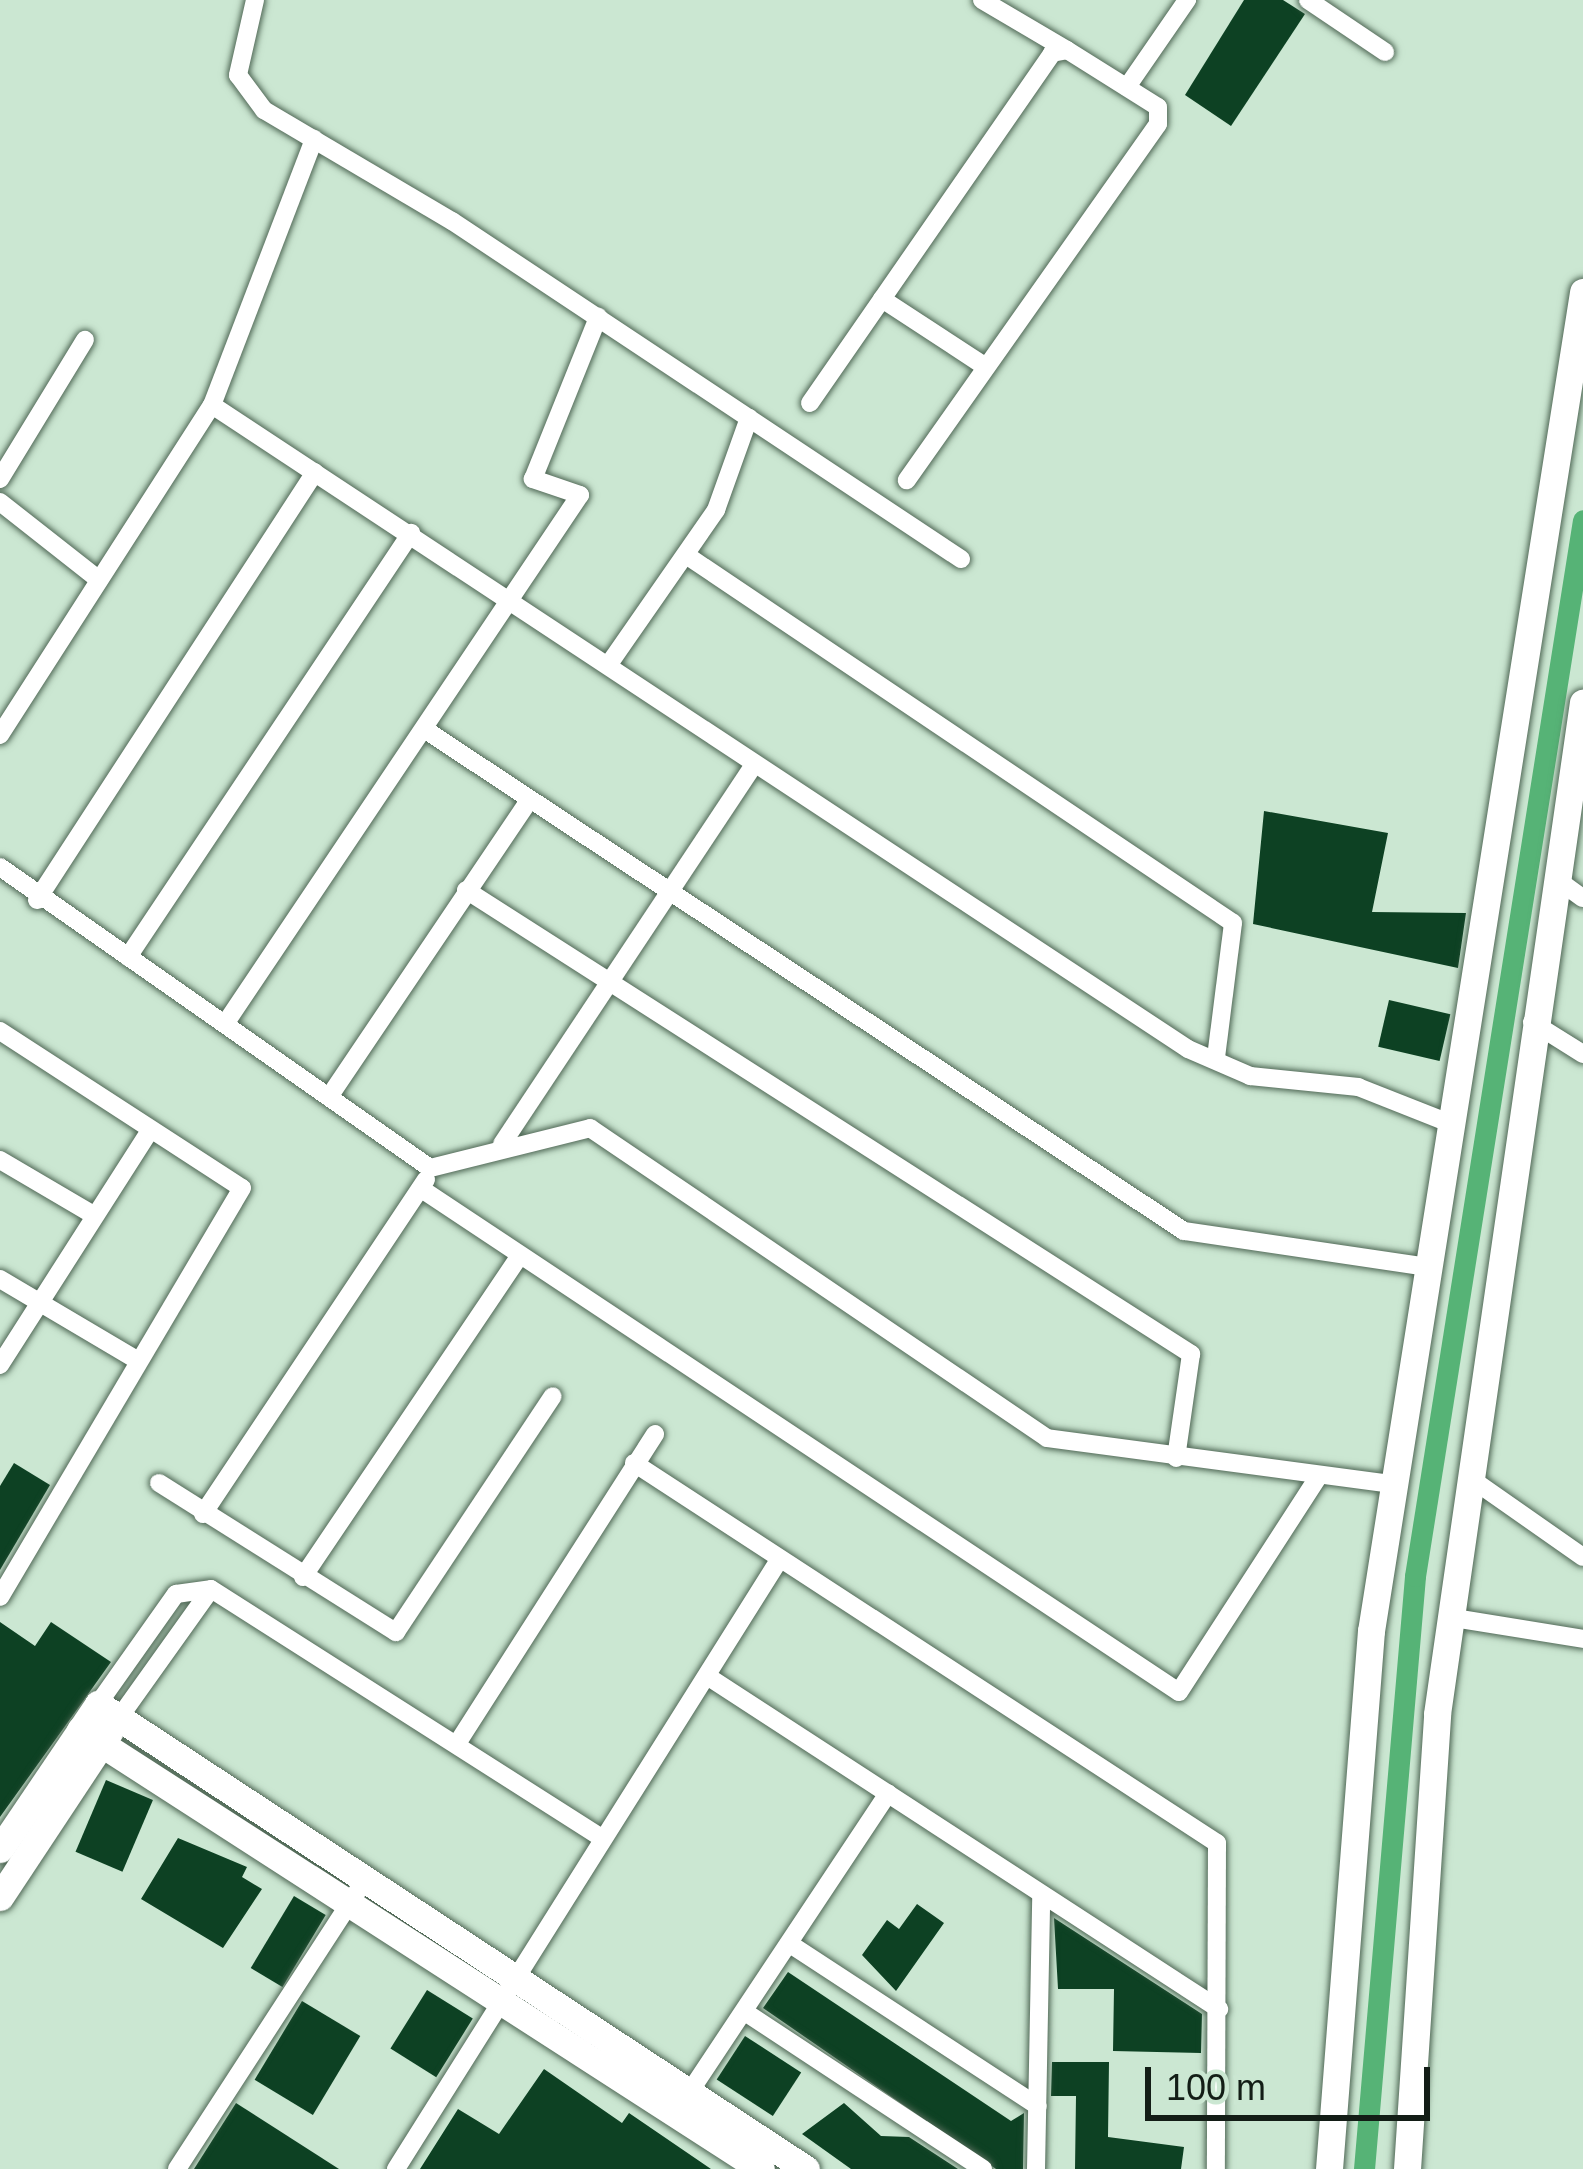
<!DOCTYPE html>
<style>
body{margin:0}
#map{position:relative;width:1583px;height:2169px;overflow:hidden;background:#cbe7d2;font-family:Helvetica,sans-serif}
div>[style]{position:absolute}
.canal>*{height:21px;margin:-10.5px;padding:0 10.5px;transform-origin:10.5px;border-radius:10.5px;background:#56b376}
.building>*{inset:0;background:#0d4123;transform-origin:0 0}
.roads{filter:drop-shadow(0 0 3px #506856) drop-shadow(0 0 3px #506856)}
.street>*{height:18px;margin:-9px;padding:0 9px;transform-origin:9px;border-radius:9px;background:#fff}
.secondary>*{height:27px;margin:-13.5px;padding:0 13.5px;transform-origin:13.5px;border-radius:13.5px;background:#fff}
span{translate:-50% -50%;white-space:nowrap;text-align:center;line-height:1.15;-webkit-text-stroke:12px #cbe7d2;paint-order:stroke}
.scale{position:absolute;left:1145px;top:2067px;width:285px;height:54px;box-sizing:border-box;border:6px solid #131d16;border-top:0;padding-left:15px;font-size:36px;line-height:42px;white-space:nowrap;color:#131d16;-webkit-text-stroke:9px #cbe7d2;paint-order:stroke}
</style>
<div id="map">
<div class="canal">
<i style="left:1364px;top:2169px;width:595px;rotate:-85.08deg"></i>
<i style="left:1415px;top:1576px;width:1069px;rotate:-80.96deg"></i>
</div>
<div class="building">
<i style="clip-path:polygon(1244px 0,1283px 0,1305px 14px,1231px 126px,1185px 95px)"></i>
<i style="clip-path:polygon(1264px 811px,1388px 833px,1372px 912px,1466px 913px,1458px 968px,1253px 924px)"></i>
<i style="left:1389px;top:1000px;width:63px;height:48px;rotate:13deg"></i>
<i style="clip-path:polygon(14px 1463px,50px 1485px,0 1570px,0 1486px)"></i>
<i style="clip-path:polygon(0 1622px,35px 1646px,51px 1622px,111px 1662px,0 1817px)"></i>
<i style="left:106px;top:1780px;width:51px;height:78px;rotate:23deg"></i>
<i style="clip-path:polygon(178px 1838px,247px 1867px,242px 1877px,262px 1889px,223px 1948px,141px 1899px)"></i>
<i style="left:294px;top:1896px;width:37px;height:84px;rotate:31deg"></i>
<i style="clip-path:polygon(917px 1904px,944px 1923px,896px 1991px,862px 1955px,887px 1920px,899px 1929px)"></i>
<i style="clip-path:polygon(1054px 1918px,1202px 2014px,1201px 2053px,1113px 2051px,1114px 1989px,1058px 1989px)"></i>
<i style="clip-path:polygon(788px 1972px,1011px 2121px,1024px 2113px,1023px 2169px,996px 2169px,763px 2008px)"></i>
<i style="left:427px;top:1990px;width:54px;height:69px;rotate:32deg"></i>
<i style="left:302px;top:2001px;width:68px;height:92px;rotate:31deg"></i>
<i style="left:745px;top:2036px;width:67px;height:52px;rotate:33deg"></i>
<i style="clip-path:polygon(1052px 2062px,1109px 2062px,1108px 2137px,1184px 2147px,1181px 2169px,1075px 2169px,1076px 2096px,1051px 2096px)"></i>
<i style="clip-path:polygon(544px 2069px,622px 2123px,629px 2113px,711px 2169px,420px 2169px,458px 2109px,499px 2134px)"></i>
<i style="clip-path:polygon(236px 2103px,339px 2169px,194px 2169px)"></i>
<i style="clip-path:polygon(844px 2103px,881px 2136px,909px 2137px,958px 2169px,851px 2169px,802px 2134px)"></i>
</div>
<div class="roads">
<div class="street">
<i style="left:255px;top:0;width:77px;rotate:102.8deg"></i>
<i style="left:238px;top:75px;width:44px;rotate:53.4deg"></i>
<i style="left:264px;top:110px;width:218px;rotate:30.6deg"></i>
<i style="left:452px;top:221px;width:611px;rotate:33.59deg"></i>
<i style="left:982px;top:0;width:99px;rotate:30.5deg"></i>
<i style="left:1308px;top:0;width:93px;rotate:34deg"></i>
<i style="left:1127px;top:87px;width:106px;rotate:-55.4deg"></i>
<i style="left:882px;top:299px;width:124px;rotate:33.2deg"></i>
<i style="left:810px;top:403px;width:426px;rotate:-55.3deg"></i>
<i style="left:1052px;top:53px;width:15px;rotate:-11deg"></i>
<i style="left:1067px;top:50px;width:107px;rotate:32.1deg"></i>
<i style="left:1158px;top:107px;width:17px;rotate:90deg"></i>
<i style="left:1158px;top:124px;width:436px;rotate:125.2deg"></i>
<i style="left:212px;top:405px;width:1169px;rotate:33.42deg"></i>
<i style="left:1188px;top:1049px;width:68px;rotate:23.5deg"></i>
<i style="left:1250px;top:1076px;width:109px;rotate:5.8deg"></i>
<i style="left:1358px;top:1087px;width:101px;rotate:21.5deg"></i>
<i style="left:0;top:479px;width:163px;rotate:-58.6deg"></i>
<i style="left:0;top:502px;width:126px;rotate:38.2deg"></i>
<i style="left:686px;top:555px;width:659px;rotate:33.93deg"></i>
<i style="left:1233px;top:923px;width:136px;rotate:97.2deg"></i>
<i style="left:609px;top:664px;width:188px;rotate:-55.2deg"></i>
<i style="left:716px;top:510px;width:98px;rotate:-70.3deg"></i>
<i style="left:424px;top:729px;width:911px;rotate:33.45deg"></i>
<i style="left:1184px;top:1231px;width:246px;rotate:8.4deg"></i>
<i style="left:0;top:735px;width:392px;rotate:-57.3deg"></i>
<i style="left:212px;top:405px;width:285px;rotate:-69deg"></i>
<i style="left:0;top:867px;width:525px;rotate:34.99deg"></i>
<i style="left:430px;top:1168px;width:165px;rotate:-14deg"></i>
<i style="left:590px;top:1128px;width:552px;rotate:34.15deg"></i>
<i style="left:1047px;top:1438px;width:347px;rotate:7.6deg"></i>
<i style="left:1555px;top:878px;width:34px;rotate:36deg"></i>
<i style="left:466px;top:890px;width:861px;rotate:32.62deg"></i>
<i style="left:1191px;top:1354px;width:105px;rotate:98.2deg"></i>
<i style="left:37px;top:900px;width:510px;rotate:-56.99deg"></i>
<i style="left:128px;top:957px;width:510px;rotate:-56.28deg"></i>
<i style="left:1532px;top:1022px;width:60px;rotate:32.1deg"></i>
<i style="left:225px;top:1024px;width:637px;rotate:-56.14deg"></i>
<i style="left:580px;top:495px;width:50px;rotate:-161.2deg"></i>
<i style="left:533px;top:479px;width:175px;rotate:-68.1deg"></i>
<i style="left:0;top:1031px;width:288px;rotate:33deg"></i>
<i style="left:242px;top:1188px;width:475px;rotate:120.6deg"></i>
<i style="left:329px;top:1097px;width:356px;rotate:-56deg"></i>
<i style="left:502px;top:1144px;width:455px;rotate:-56.4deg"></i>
<i style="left:0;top:1160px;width:107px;rotate:30.4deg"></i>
<i style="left:423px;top:1190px;width:907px;rotate:33.59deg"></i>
<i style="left:1179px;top:1692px;width:256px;rotate:-57.1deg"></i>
<i style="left:0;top:1279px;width:159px;rotate:30.6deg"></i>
<i style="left:0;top:1365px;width:273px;rotate:-57.4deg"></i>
<i style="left:634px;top:1463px;width:696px;rotate:33.1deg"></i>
<i style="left:1217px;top:1843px;width:326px;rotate:90.2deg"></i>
<i style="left:1473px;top:1480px;width:134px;rotate:35deg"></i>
<i style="left:159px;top:1483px;width:280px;rotate:32.2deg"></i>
<i style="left:396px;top:1632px;width:283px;rotate:-56.4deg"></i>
<i style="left:203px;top:1514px;width:402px;rotate:-56.3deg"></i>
<i style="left:303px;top:1577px;width:386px;rotate:-56deg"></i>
<i style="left:1454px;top:1618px;width:131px;rotate:9.2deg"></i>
<i style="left:707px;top:1676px;width:611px;rotate:33.04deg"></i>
<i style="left:98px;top:1704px;width:135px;rotate:-54.7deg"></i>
<i style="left:176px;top:1594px;width:35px;rotate:-8deg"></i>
<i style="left:211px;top:1589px;width:462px;rotate:32.5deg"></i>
<i style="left:119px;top:1718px;width:158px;rotate:-54.5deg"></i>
<i style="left:460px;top:1739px;width:362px;rotate:-57.4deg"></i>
<i style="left:790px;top:1944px;width:296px;rotate:33.2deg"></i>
<i style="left:745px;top:2012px;width:285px;rotate:33.4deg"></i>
<i style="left:685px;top:2099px;width:367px;rotate:-56.4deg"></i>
<i style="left:177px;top:2169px;width:343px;rotate:-57deg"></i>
<i style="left:396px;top:2169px;width:719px;rotate:-57.83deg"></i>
<i style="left:1036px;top:2169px;width:271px;rotate:-88.9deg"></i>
</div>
<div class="secondary">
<i style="left:80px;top:1730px;width:810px;rotate:32.81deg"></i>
<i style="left:0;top:1849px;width:175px;rotate:-55.9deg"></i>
<i style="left:98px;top:1704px;width:847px;rotate:33.3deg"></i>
<i style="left:0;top:1897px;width:199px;rotate:-56.5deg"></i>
<i style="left:1329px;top:2169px;width:540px;rotate:-85.54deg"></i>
<i style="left:1371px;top:1631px;width:1356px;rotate:-81deg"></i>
<i style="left:1407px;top:2169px;width:456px;rotate:-86.2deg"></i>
<i style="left:1437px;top:1714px;width:1022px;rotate:-81.79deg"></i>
</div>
</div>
<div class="scale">100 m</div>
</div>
